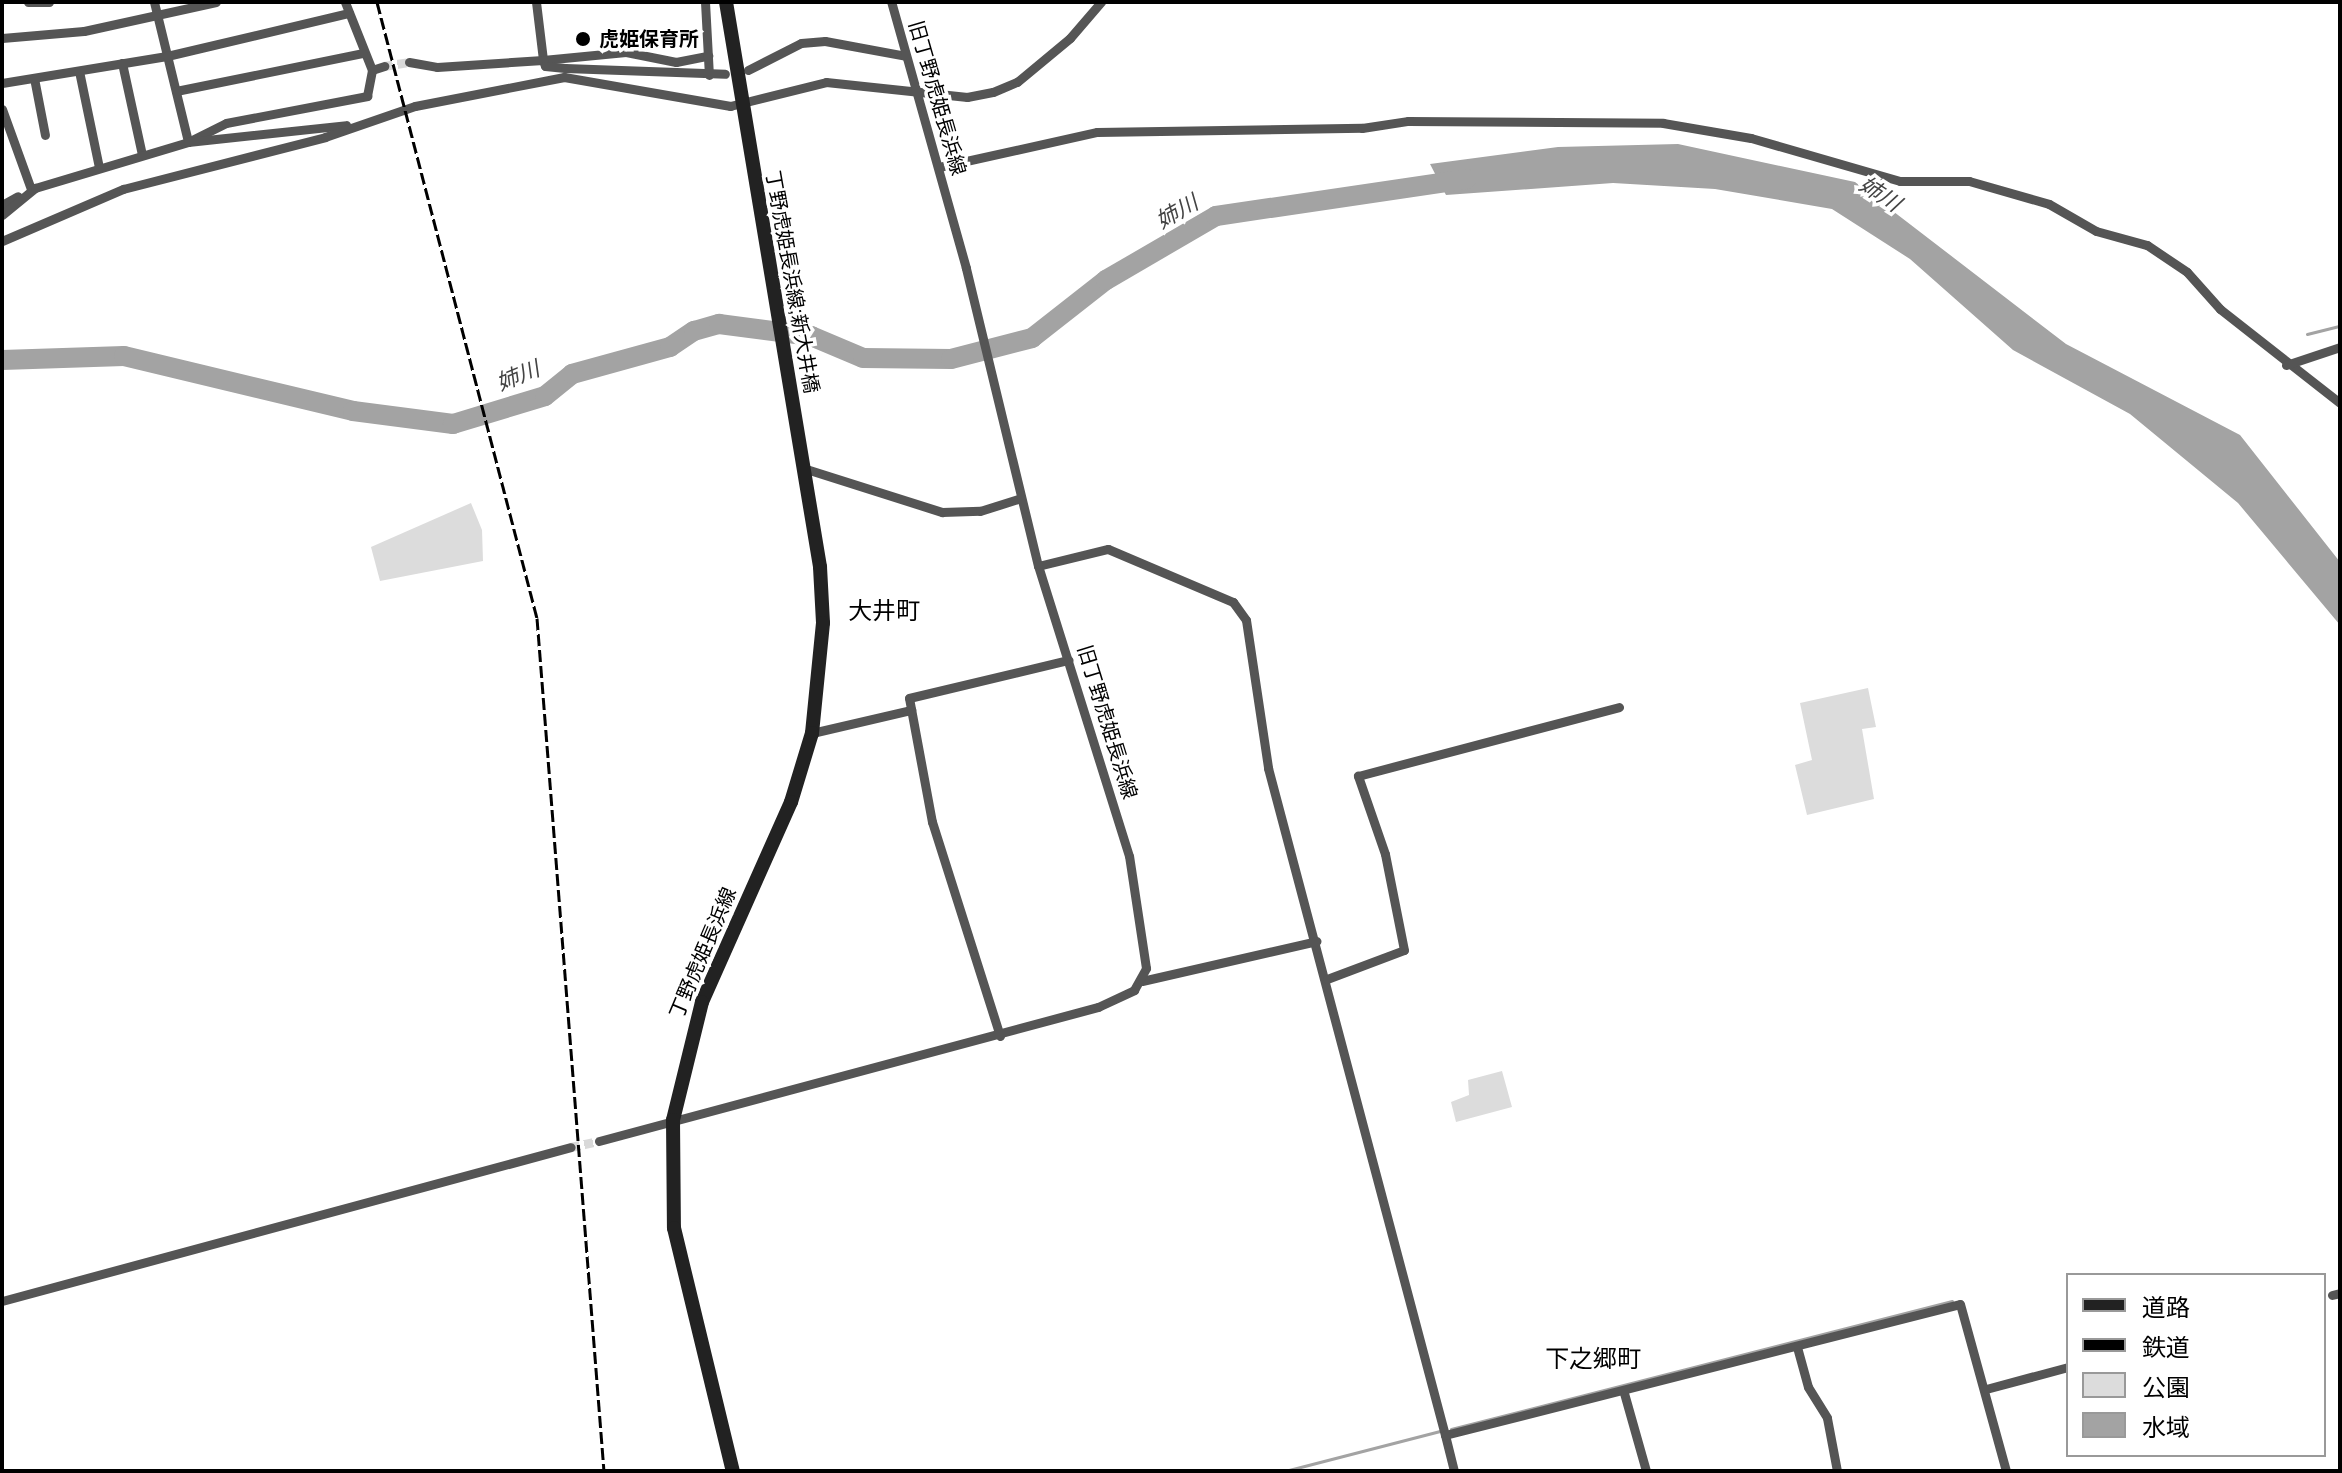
<!DOCTYPE html>
<meta charset="utf-8">
<style>
body{margin:0}
#map{position:relative;width:2342px;height:1473px;overflow:hidden;background:#fff;font-family:Helvetica,"Noto Sans JP",sans-serif}
div>[style]{position:absolute}
.green>*{inset:0;background:#dcdcdc}
.water>*{inset:0;background:#a3a3a3}
.stream>*{height:3px;margin:-1.5px;padding:0 1.5px;transform-origin:1.5px;border-radius:1.5px;background:#a3a3a3}
.river>*{height:20px;margin:-10px;padding:0 10px;transform-origin:10px;border-radius:10px;background:#a3a3a3}
.street-tunnel>*{height:9px;margin-top:-4.5px;transform-origin:0;background:repeating-linear-gradient(90deg,#d9d9d9 0 9px,transparent 0 13.5px)}
.street>*{height:9px;margin:-4.5px;padding:0 4.5px;transform-origin:4.5px;border-radius:4.5px;background:#555}
.secondary>*{height:14px;margin:-7px;padding:0 7px;transform-origin:7px;border-radius:7px;background:#222}
.rail>*{height:3px;margin-top:-1.5px;transform-origin:0;background:repeating-linear-gradient(90deg,#000 0 12px,transparent 0 16px)}
.dots>*{width:22px;height:22px;translate:-50% -50%;box-sizing:border-box;border:4px solid #fff;border-radius:50%}
span{translate:-50% -50%;white-space:nowrap;text-align:center;line-height:1.15;-webkit-text-stroke:7px #fff;paint-order:stroke}
.poi-label{font-size:20px;color:#000;font-weight:700}
.left{translate:0 -50%;text-align:left}
.street-label{font-size:20px;color:#000}
.water-label{font-size:22px;color:#444;font-style:italic}
.quarter-label{font-size:24px;color:#000}
.frame{position:absolute;inset:0;border:4px solid #000;pointer-events:none}
.legend{position:absolute;left:2066px;top:1273px;width:260px;height:184px;box-sizing:border-box;background:#fff;border:2px solid #999;margin:0;padding:10px 14px;list-style:none;font-size:24px;color:#000}
.legend li{display:flex;align-items:center;gap:16px;height:40px}
.legend b{width:40px;border:2px solid #999}
</style>
<div id="map">
<div class="green">
<i style="clip-path:polygon(471px 503px,482px 530px,483px 561px,380px 581px,371px 547px)"></i>
<i style="clip-path:polygon(1868px 688px,1876px 727px,1862px 729px,1874px 799px,1807px 815px,1795px 765px,1812px 760px,1800px 703px)"></i>
<i style="clip-path:polygon(1502px 1071px,1512px 1107px,1456px 1122px,1451px 1102px,1469px 1095px,1468px 1080px)"></i>
</div>
<div class="water">
<i style="clip-path:polygon(1678px 144px,1855px 182px,2066px 344px,2240px 435px,2340px 562px,2340px 625px,2238px 503px,2130px 414px,2013px 350px,1910px 259px,1832px 209px,1715px 189px,1613px 183px,1446px 195px,1430px 164px,1558px 147px)"></i>
</div>
<div class="stream">
<i style="left:2307px;top:334px;width:34px;rotate:-14deg"></i>
<i style="left:1451px;top:1429px;width:517px;rotate:-14.33deg"></i>
<i style="left:1285px;top:1471px;width:160px;rotate:-14.5deg"></i>
</div>
<div class="river">
<i style="left:2px;top:360px;width:122px;rotate:-1.9deg"></i>
<i style="left:124px;top:356px;width:236px;rotate:13.5deg"></i>
<i style="left:353px;top:411px;width:101px;rotate:7.4deg"></i>
<i style="left:453px;top:424px;width:96px;rotate:-16.9deg"></i>
<i style="left:545px;top:396px;width:35px;rotate:-39deg"></i>
<i style="left:572px;top:374px;width:102px;rotate:-15.4deg"></i>
<i style="left:670px;top:347px;width:29px;rotate:-34deg"></i>
<i style="left:694px;top:331px;width:26px;rotate:-16deg"></i>
<i style="left:719px;top:324px;width:93px;rotate:7.4deg"></i>
<i style="left:811px;top:336px;width:56px;rotate:22.9deg"></i>
<i style="left:863px;top:358px;width:88px;rotate:0.7deg"></i>
<i style="left:951px;top:359px;width:84px;rotate:-14.5deg"></i>
<i style="left:1032px;top:338px;width:94px;rotate:-38.1deg"></i>
<i style="left:1106px;top:280px;width:127px;rotate:-30.2deg"></i>
<i style="left:1216px;top:216px;width:253px;rotate:-8.4deg"></i>
</div>
<div class="street-tunnel">
<i style="left:384px;top:66px;width:25px;rotate:-9deg"></i>
<i style="left:571px;top:1147px;width:29px;rotate:-12deg"></i>
</div>
<div class="street">
<i style="left:28px;top:2px;width:21px"></i>
<i style="left:154px;top:2px;width:144px;rotate:76.3deg"></i>
<i style="left:188px;top:142px;width:42px;rotate:-26.6deg"></i>
<i style="left:226px;top:123px;width:144px;rotate:-10.8deg"></i>
<i style="left:367px;top:96px;width:26px;rotate:-79deg"></i>
<i style="left:372px;top:70px;width:73px;rotate:-111.7deg"></i>
<i style="left:536px;top:2px;width:58px;rotate:83.1deg"></i>
<i style="left:543px;top:60px;width:83px;rotate:-5.5deg"></i>
<i style="left:626px;top:52px;width:51px;rotate:11.3deg"></i>
<i style="left:676px;top:62px;width:33px;rotate:-11deg"></i>
<i style="left:705px;top:2px;width:73px;rotate:86.9deg"></i>
<i style="left:2px;top:38px;width:82px;rotate:-4.9deg"></i>
<i style="left:84px;top:31px;width:135px;rotate:-12.4deg"></i>
<i style="left:409px;top:62px;width:28px;rotate:10deg"></i>
<i style="left:437px;top:67px;width:106px;rotate:-3.8deg"></i>
<i style="left:543px;top:60px;width:6px;rotate:72deg"></i>
<i style="left:545px;top:66px;width:20px;rotate:6deg"></i>
<i style="left:565px;top:68px;width:160px;rotate:2.1deg"></i>
<i style="left:122px;top:63px;width:94px;rotate:77.7deg"></i>
<i style="left:372px;top:70px;width:13px;rotate:-18deg"></i>
<i style="left:748px;top:70px;width:59px;rotate:-27deg"></i>
<i style="left:801px;top:43px;width:24px;rotate:-5deg"></i>
<i style="left:825px;top:41px;width:82px;rotate:10.5deg"></i>
<i style="left:79px;top:71px;width:99px;rotate:78.3deg"></i>
<i style="left:34px;top:78px;width:58px;rotate:79.1deg"></i>
<i style="left:2px;top:83px;width:167px;rotate:-9.3deg"></i>
<i style="left:167px;top:56px;width:187px;rotate:-13.3deg"></i>
<i style="left:176px;top:91px;width:190px;rotate:-11.5deg"></i>
<i style="left:2px;top:109px;width:85px;rotate:70.1deg"></i>
<i style="left:939px;top:167px;width:162px;rotate:-12.5deg"></i>
<i style="left:1097px;top:132px;width:265px;rotate:-0.9deg"></i>
<i style="left:1362px;top:128px;width:47px;rotate:-8.7deg"></i>
<i style="left:1408px;top:121px;width:255px;rotate:0.4deg"></i>
<i style="left:1663px;top:123px;width:89px;rotate:9.7deg"></i>
<i style="left:1751px;top:138px;width:155px;rotate:16.1deg"></i>
<i style="left:1900px;top:181px;width:69px"></i>
<i style="left:1969px;top:181px;width:83px;rotate:16deg"></i>
<i style="left:2049px;top:204px;width:54px;rotate:29.9deg"></i>
<i style="left:2096px;top:231px;width:53px;rotate:15.4deg"></i>
<i style="left:2147px;top:245px;width:48px;rotate:34deg"></i>
<i style="left:2187px;top:272px;width:50px;rotate:48.3deg"></i>
<i style="left:2220px;top:309px;width:152px;rotate:38.1deg"></i>
<i style="left:2px;top:205px;width:18px;rotate:-29deg"></i>
<i style="left:2px;top:215px;width:43px;rotate:-39.3deg"></i>
<i style="left:35px;top:188px;width:160px;rotate:-16.7deg"></i>
<i style="left:188px;top:142px;width:159px;rotate:-6.1deg"></i>
<i style="left:2px;top:241px;width:132px;rotate:-23.3deg"></i>
<i style="left:123px;top:189px;width:209px;rotate:-14.4deg"></i>
<i style="left:325px;top:137px;width:95px;rotate:-19deg"></i>
<i style="left:415px;top:106px;width:152px;rotate:-11deg"></i>
<i style="left:564px;top:77px;width:169px;rotate:9.9deg"></i>
<i style="left:730px;top:106px;width:99px;rotate:-14deg"></i>
<i style="left:826px;top:82px;width:142px;rotate:6.1deg"></i>
<i style="left:967px;top:97px;width:26px;rotate:-11deg"></i>
<i style="left:993px;top:92px;width:26px;rotate:-23deg"></i>
<i style="left:1017px;top:82px;width:69px;rotate:-39.7deg"></i>
<i style="left:1070px;top:38px;width:48px;rotate:-49.3deg"></i>
<i style="left:2286px;top:365px;width:57px;rotate:-18.4deg"></i>
<i style="left:803px;top:468px;width:146px;rotate:17.6deg"></i>
<i style="left:942px;top:512px;width:38px;rotate:-2deg"></i>
<i style="left:980px;top:511px;width:43px;rotate:-17.6deg"></i>
<i style="left:1038px;top:566px;width:72px;rotate:-13.7deg"></i>
<i style="left:1108px;top:549px;width:136px;rotate:23deg"></i>
<i style="left:1233px;top:602px;width:22px;rotate:54deg"></i>
<i style="left:1246px;top:620px;width:150px;rotate:81.5deg"></i>
<i style="left:1268px;top:768px;width:690px;rotate:75.14deg"></i>
<i style="left:812px;top:733px;width:102px;rotate:-13.1deg"></i>
<i style="left:1327px;top:979px;width:82px;rotate:-20.6deg"></i>
<i style="left:1404px;top:950px;width:98px;rotate:-101.2deg"></i>
<i style="left:1385px;top:854px;width:83px;rotate:-109.1deg"></i>
<i style="left:1358px;top:776px;width:270px;rotate:-14.8deg"></i>
<i style="left:1142px;top:981px;width:179px;rotate:-12.9deg"></i>
<i style="left:1000px;top:1036px;width:225px;rotate:-107.6deg"></i>
<i style="left:932px;top:822px;width:126px;rotate:-100.5deg"></i>
<i style="left:909px;top:698px;width:164px;rotate:-13.4deg"></i>
<i style="left:599px;top:1141px;width:517px;rotate:-15.03deg"></i>
<i style="left:1098px;top:1007px;width:40px;rotate:-25deg"></i>
<i style="left:1134px;top:990px;width:25px;rotate:-61deg"></i>
<i style="left:1146px;top:968px;width:113px;rotate:-98.6deg"></i>
<i style="left:1129px;top:856px;width:304px;rotate:-107.4deg"></i>
<i style="left:1038px;top:566px;width:307px;rotate:-103.6deg"></i>
<i style="left:966px;top:268px;width:276px;rotate:-105.7deg"></i>
<i style="left:2332px;top:1295px;width:8px;rotate:-14deg"></i>
<i style="left:2px;top:1301px;width:589px;rotate:-15.14deg"></i>
<i style="left:1797px;top:1347px;width:41px;rotate:74.6deg"></i>
<i style="left:1808px;top:1387px;width:36px;rotate:58deg"></i>
<i style="left:1827px;top:1418px;width:54px;rotate:79.3deg"></i>
<i style="left:1986px;top:1389px;width:85px;rotate:-15deg"></i>
<i style="left:1624px;top:1393px;width:81px;rotate:74.2deg"></i>
<i style="left:1454px;top:1471px;width:37px;rotate:-104deg"></i>
<i style="left:1445px;top:1435px;width:531px;rotate:-14.27deg"></i>
<i style="left:1960px;top:1304px;width:173px;rotate:74.6deg"></i>
</div>
<div class="secondary">
<i style="left:726px;top:2px;width:573px;rotate:80.55deg"></i>
<i style="left:820px;top:567px;width:56px;rotate:86.9deg"></i>
<i style="left:823px;top:623px;width:111px;rotate:95.7deg"></i>
<i style="left:812px;top:733px;width:72px;rotate:106.9deg"></i>
<i style="left:791px;top:802px;width:219px;rotate:114deg"></i>
<i style="left:702px;top:1002px;width:122px;rotate:103.8deg"></i>
<i style="left:673px;top:1120px;width:108px;rotate:89.5deg"></i>
<i style="left:674px;top:1228px;width:250px;rotate:76.4deg"></i>
</div>
<div class="rail">
<i style="left:377px;top:2px;width:636px;rotate:75.44deg"></i>
<i style="left:537px;top:618px;width:856px;rotate:85.51deg"></i>
</div>
<div class="dots">
<i style="left:583px;top:39px;background:#000"></i>
</div>
<div class="poi-label">
<span class="left" style="left:599px;top:39px">虎姫保育所</span>
</div>
<div class="street-label">
<span style="left:937px;top:98px;rotate:74deg">旧丁野虎姫長浜線</span>
<span style="left:792px;top:282px;rotate:80deg">丁野虎姫長浜線;新大井橋</span>
<span style="left:1107px;top:722px;rotate:73deg">旧丁野虎姫長浜線</span>
<span style="left:703px;top:953px;rotate:-67deg">丁野虎姫長浜線</span>
</div>
<div class="water-label">
<span style="left:1880px;top:194px;rotate:33deg">姉川</span>
<span style="left:1177px;top:212px;rotate:-30deg">姉川</span>
<span style="left:518px;top:376px;rotate:-22deg">姉川</span>
</div>
<div class="quarter-label">
<span style="left:884px;top:611px">大井町</span>
<span style="left:1593px;top:1359px">下之郷町</span>
</div>
<div class="frame"></div>
<ul class="legend">
<li><b style="height:10px;background:#222"></b>道路</li>
<li><b style="height:10px;background:#000"></b>鉄道</li>
<li><b style="height:22px;background:#dcdcdc"></b>公園</li>
<li><b style="height:22px;background:#a3a3a3"></b>水域</li>
</ul>
</div>
